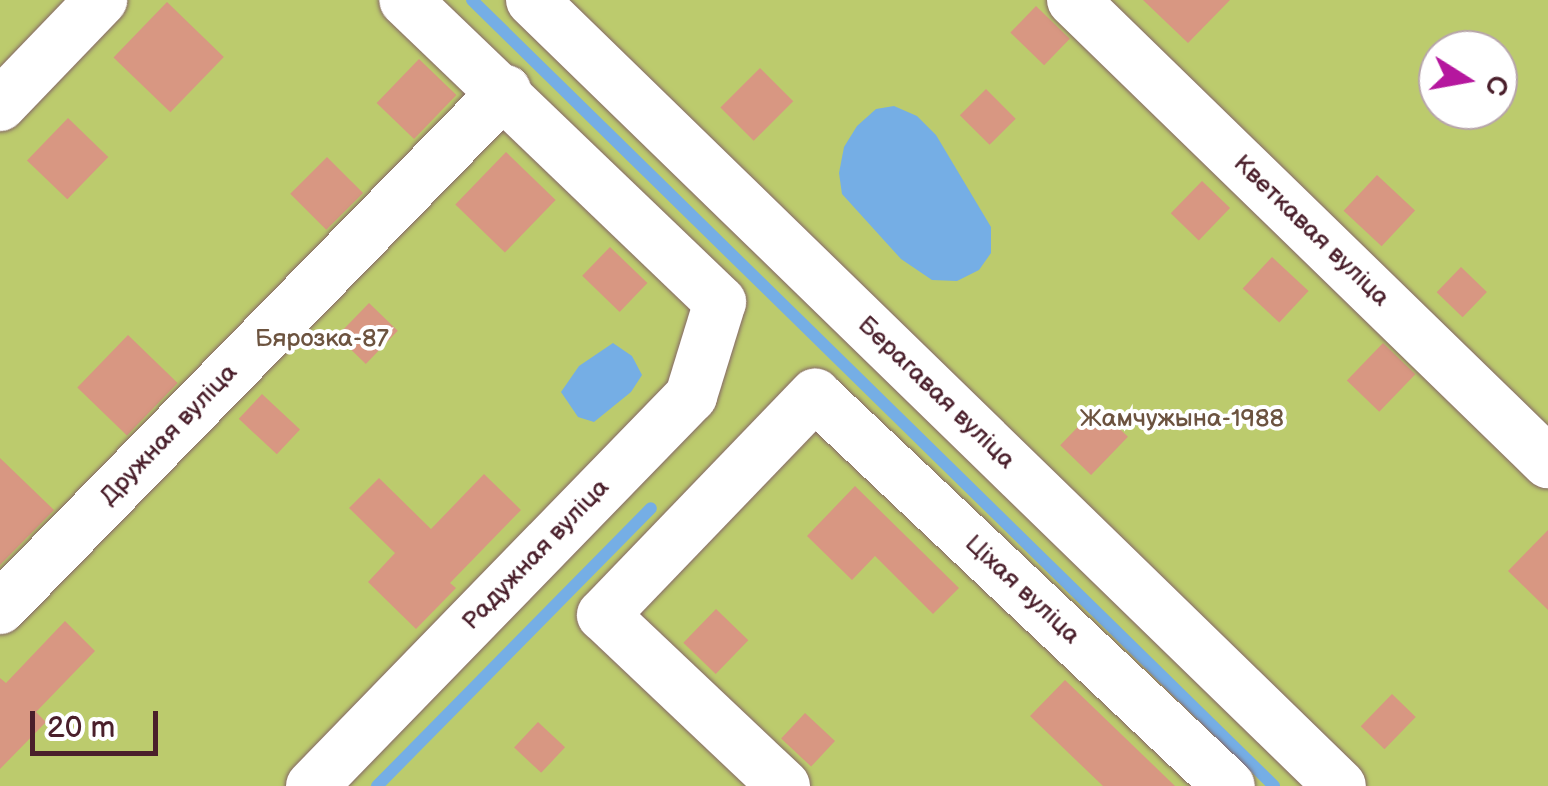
<!DOCTYPE html>
<meta charset="utf-8">
<style>
body{margin:0}
#map{position:relative;width:1548px;height:786px;overflow:hidden;background:#efebd3;font-family:"Balsamiq Sans",sans-serif}
div>[style]{position:absolute}
.green>*{inset:0;background:#bccb6d}
.water>*{inset:0;background:#75aee5}
.stream>*{height:12px;margin:-6px;padding:0 6px;transform-origin:6px;border-radius:6px;background:#75aee5}
.building>*{inset:0;background:#d89782;transform-origin:0 0}
.roads{filter:drop-shadow(0 0 2px #846666) drop-shadow(0 0 2px #846666)}
.minor>*{height:52px;margin:-26px;padding:0 26px;transform-origin:26px;border-radius:26px;background:#fff}
span{translate:-50% -50%;white-space:nowrap;text-align:center;line-height:1.15;-webkit-text-stroke:8px #fff;paint-order:stroke}
.street-label{font-size:25px;color:#4a1f2b}
.park-label{font-size:25px;color:#6c533f}
.north{position:absolute;left:1418px;top:30px;width:100px;height:100px;box-sizing:border-box;background:#fff;border:2px solid #b7a5aa;border-radius:50%;rotate:101deg;font-size:28px;font-weight:700;line-height:40px;text-align:center;color:#4a1f2b}
.north::after{content:'';display:block;margin:auto;width:35px;height:45px;background:#b5179e;clip-path:polygon(50% 0,100% 100%,50% 72%,0 100%)}
.scale{position:absolute;left:30px;top:711px;width:128px;height:45px;box-sizing:border-box;border:5px solid #4a1f2b;border-top:0;padding-left:12px;font-size:30px;line-height:35px;white-space:nowrap;color:#4a1f2b;-webkit-text-stroke:8px #fff;paint-order:stroke}
</style>
<div id="map">
<div class="green">
<i style="clip-path:polygon(evenodd,0 0,1548px 0,1548px 786px,0 786px,0 0,1438px 50px,1498px 50px,1498px 110px,1438px 110px,1438px 50px)"></i>
</div>
<div class="water">
<i style="clip-path:polygon(894px 106px,917px 116px,936px 135px,991px 227px,991px 253px,979px 270px,957px 281px,932px 280px,901px 259px,842px 194px,839px 173px,844px 147px,857px 126px,876px 109px)"></i>
<i style="clip-path:polygon(613px 343px,632px 356px,642px 375px,631px 392px,594px 422px,578px 417px,561px 392px,579px 366px)"></i>
</div>
<div class="stream">
<i style="left:472px;top:0;width:1123px;rotate:44.42deg"></i>
<i style="left:377px;top:786px;width:390px;rotate:-45.4deg"></i>
</div>
<div class="building">
<i style="clip-path:polygon(1143px 0,1230px 0,1188px 43px)"></i>
<i style="left:167px;top:2px;width:79px;height:77px;rotate:44deg"></i>
<i style="left:1036px;top:6px;width:47px;height:37px;rotate:44deg"></i>
<i style="left:419px;top:59px;width:52px;height:61px;rotate:44deg"></i>
<i style="left:760px;top:68px;width:47px;height:56px;rotate:45deg"></i>
<i style="left:986px;top:89px;width:42px;height:37px;rotate:45deg"></i>
<i style="left:68px;top:118px;width:56px;height:59px;rotate:44deg"></i>
<i style="left:506px;top:152px;width:69px;height:73px;rotate:44deg"></i>
<i style="left:327px;top:157px;width:51px;height:52px;rotate:45deg"></i>
<i style="left:1377px;top:175px;width:52px;height:49px;rotate:43deg"></i>
<i style="left:1202px;top:181px;width:39px;height:45px;rotate:44deg"></i>
<i style="left:610px;top:247px;width:52px;height:40px;rotate:44deg"></i>
<i style="left:1272px;top:257px;width:50px;height:43px;rotate:43deg"></i>
<i style="left:1461px;top:267px;width:36px;height:35px;rotate:44deg"></i>
<i style="left:369px;top:303px;width:40px;height:46px;rotate:44deg"></i>
<i style="left:128px;top:335px;width:69px;height:73px;rotate:44deg"></i>
<i style="left:1383px;top:343px;width:45px;height:52px;rotate:44deg"></i>
<i style="left:262px;top:394px;width:52px;height:34px;rotate:43deg"></i>
<i style="left:1097px;top:407px;width:43px;height:53px;rotate:44deg"></i>
<i style="clip-path:polygon(0 458px,54px 510px,0 565px)"></i>
<i style="clip-path:polygon(484px 474px,521px 510px,450px 583px,456px 588px,416px 629px,368px 582px,395px 553px,349px 508px,379px 478px,431px 529px)"></i>
<i style="clip-path:polygon(855px 486px,959px 588px,933px 614px,875px 556px,852px 580px,807px 536px)"></i>
<i style="clip-path:polygon(1548px 530px,1548px 610px,1508px 571px)"></i>
<i style="left:716px;top:609px;width:45px;height:47px;rotate:44deg"></i>
<i style="clip-path:polygon(65px 621px,95px 651px,36px 712px,46px 722px,0 769px,0 678px,6px 683px)"></i>
<i style="clip-path:polygon(1065px 680px,1175px 786px,1103px 786px,1030px 716px)"></i>
<i style="left:1392px;top:694px;width:33px;height:45px;rotate:44deg"></i>
<i style="left:805px;top:713px;width:41px;height:35px;rotate:43deg"></i>
<i style="left:538px;top:722px;width:37px;height:35px;rotate:43deg"></i>
</div>
<div class="roads">
<div class="minor">
<i style="left:532px;top:0;width:1127px;rotate:44.21deg"></i>
<i style="left:1073px;top:0;width:663px;rotate:44.21deg"></i>
<i style="left:0;top:105px;width:146px;rotate:-46.1deg"></i>
<i style="left:0;top:608px;width:723px;rotate:-45.67deg"></i>
<i style="left:312px;top:786px;width:544px;rotate:-45.82deg"></i>
<i style="left:691px;top:396px;width:98px;rotate:-72.9deg"></i>
<i style="left:720px;top:302px;width:436px;rotate:-136.2deg"></i>
<i style="left:784px;top:786px;width:249px;rotate:-136.6deg"></i>
<i style="left:603px;top:615px;width:306px;rotate:-46.1deg"></i>
<i style="left:815px;top:395px;width:569px;rotate:43.36deg"></i>
</div>
</div>
<div class="street-label">
<span style="left:1311px;top:231px;rotate:44deg">Кветкавая вуліца</span>
<span style="left:936px;top:393px;rotate:44deg">Берагавая вуліца</span>
<span style="left:169px;top:435px;rotate:-46deg">Дружная вуліца</span>
<span style="left:536px;top:555px;rotate:-46deg">Радужная вуліца</span>
<span style="left:1022px;top:590px;rotate:43deg">Ціхая вуліца</span>
</div>
<div class="park-label">
<span style="left:322px;top:339px">Бярозка-87</span>
<span style="left:1182px;top:419px">Жамчужына-1988</span>
</div>
<div class="north">С</div>
<div class="scale">20 m</div>
</div>
